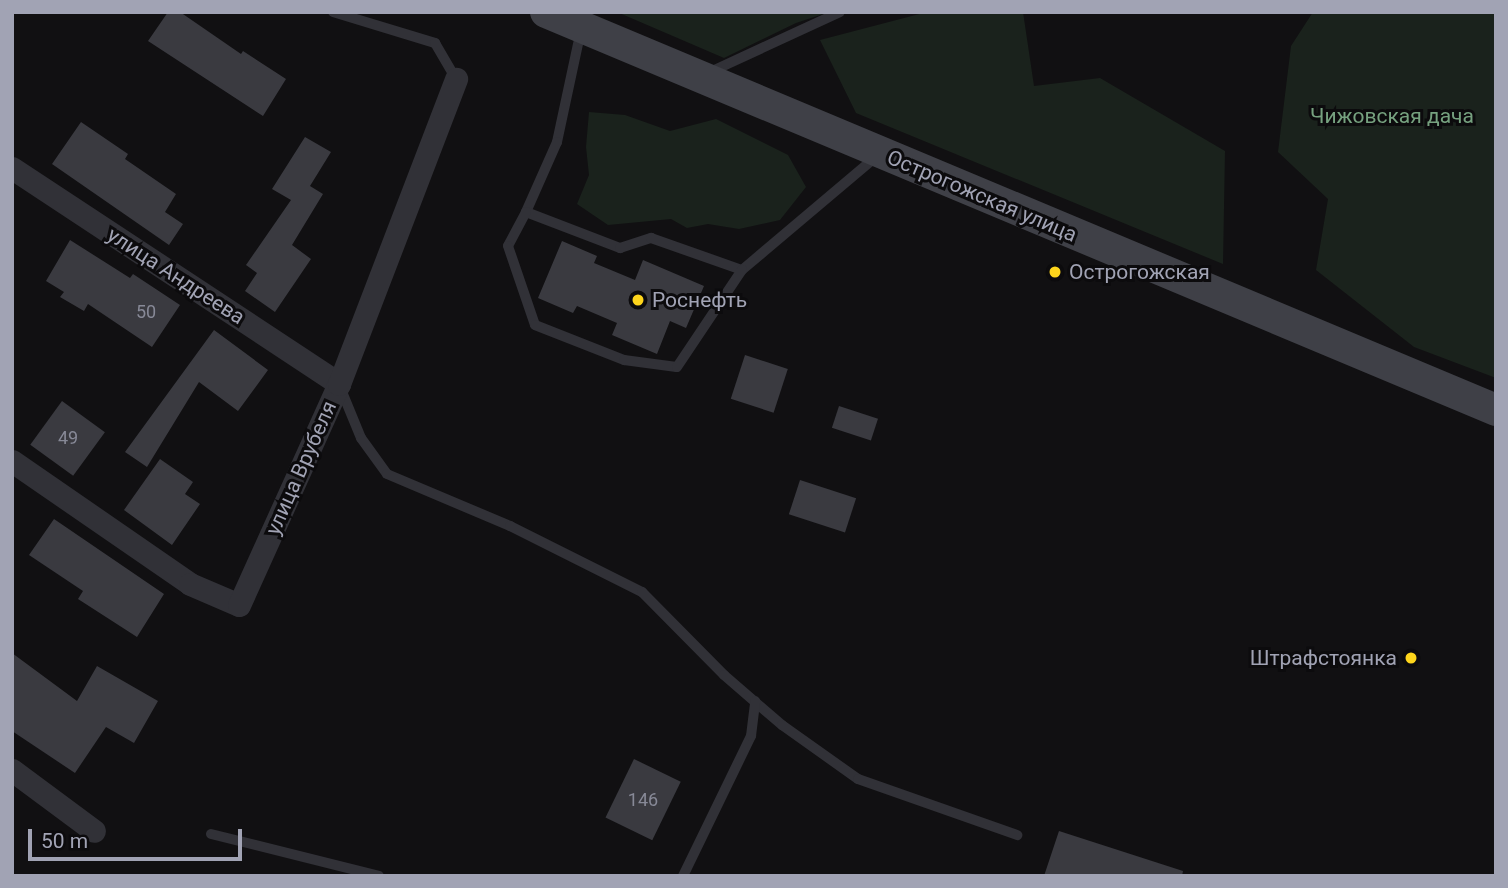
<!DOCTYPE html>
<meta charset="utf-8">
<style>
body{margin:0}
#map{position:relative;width:1508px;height:888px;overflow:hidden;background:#111012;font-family:Roboto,sans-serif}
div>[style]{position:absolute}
.green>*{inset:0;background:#1a221c}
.building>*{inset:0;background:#3a3a40;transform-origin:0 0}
.lane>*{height:10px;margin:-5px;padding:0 5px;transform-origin:5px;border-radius:5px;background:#313137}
.street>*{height:23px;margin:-11.5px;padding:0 11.5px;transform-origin:11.5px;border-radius:11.5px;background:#313137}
.secondary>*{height:32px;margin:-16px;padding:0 16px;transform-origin:16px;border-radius:16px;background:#3f4047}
.dots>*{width:19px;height:19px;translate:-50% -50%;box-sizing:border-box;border:4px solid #0c0b0d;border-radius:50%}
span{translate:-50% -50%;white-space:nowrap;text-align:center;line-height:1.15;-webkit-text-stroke:6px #0c0b0d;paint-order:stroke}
.number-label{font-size:18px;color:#878997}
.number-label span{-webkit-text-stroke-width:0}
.park-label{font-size:21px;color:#76a17f}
.street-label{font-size:21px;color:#a1a3b4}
.poi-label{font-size:21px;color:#a1a3b4}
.left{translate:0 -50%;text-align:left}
.right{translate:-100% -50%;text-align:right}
.frame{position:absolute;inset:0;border:14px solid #a1a3b4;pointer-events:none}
.scale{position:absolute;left:28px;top:829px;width:214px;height:32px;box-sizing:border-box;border:4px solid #a1a3b4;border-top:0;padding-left:9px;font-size:21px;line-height:24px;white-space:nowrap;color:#a1a3b4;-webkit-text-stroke:5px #0c0b0d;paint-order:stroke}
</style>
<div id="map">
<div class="green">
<i style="clip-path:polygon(617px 12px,829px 12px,796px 23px,724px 58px)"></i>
<i style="clip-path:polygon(927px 12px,1023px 12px,1034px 86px,1100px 78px,1225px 151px,1223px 264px,856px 113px,820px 40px)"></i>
<i style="clip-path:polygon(1313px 12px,1496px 12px,1496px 378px,1414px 347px,1316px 270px,1328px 199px,1278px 152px,1291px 46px)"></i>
<i style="clip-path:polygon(589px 112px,625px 115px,670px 131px,716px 119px,788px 155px,806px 187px,780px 220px,739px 229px,708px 224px,687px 228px,671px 219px,608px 225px,577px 204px,589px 175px,586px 147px)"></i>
</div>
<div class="building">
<i style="clip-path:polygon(168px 12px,180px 12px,241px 54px,243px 51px,286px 79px,263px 116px,148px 41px)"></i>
<i style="clip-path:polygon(81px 122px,128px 154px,125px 159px,176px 194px,165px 212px,183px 224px,169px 245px,52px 164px)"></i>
<i style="clip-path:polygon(305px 137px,331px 152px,310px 186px,323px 194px,292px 245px,311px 259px,275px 312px,245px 291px,257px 273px,246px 265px,291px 200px,272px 189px)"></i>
<i style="clip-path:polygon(70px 240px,130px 278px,133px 274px,180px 305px,152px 347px,88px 304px,84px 311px,60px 297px,64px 292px,46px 281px)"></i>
<i style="clip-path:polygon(562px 241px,597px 256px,594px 263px,635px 280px,643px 260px,704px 286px,686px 328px,670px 321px,657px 354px,612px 335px,617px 323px,577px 306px,573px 313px,538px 298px)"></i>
<i style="clip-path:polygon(214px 330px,268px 370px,238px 411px,199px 382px,147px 467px,125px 452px)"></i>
<i style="left:745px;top:355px;width:45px;height:46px;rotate:18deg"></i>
<i style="left:62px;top:401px;width:53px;height:54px;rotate:36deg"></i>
<i style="left:839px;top:406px;width:41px;height:23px;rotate:18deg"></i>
<i style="clip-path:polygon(160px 459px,193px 482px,185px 494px,200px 504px,172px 545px,124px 510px)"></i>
<i style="left:800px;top:480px;width:59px;height:36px;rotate:18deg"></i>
<i style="clip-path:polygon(54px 519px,164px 594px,137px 637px,78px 599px,83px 591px,29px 555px)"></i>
<i style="clip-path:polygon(12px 653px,77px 701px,97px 666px,158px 701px,134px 743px,106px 727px,75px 773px,12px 731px)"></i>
<i style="left:634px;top:759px;width:52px;height:65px;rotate:26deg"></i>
<i style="clip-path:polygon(1059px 831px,1183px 871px,1182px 876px,1044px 876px)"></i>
</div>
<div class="lane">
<i style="left:333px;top:12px;width:107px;rotate:16.9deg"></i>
<i style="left:435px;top:43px;width:42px;rotate:59.7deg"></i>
<i style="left:581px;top:30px;width:115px;rotate:102.1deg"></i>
<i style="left:557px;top:142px;width:77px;rotate:113.9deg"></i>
<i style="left:526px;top:212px;width:101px;rotate:21deg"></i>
<i style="left:620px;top:248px;width:33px;rotate:-18deg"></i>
<i style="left:651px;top:238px;width:96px;rotate:19.4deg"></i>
<i style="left:742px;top:270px;width:178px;rotate:-40.2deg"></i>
<i style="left:708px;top:73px;width:145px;rotate:-24.8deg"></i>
<i style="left:526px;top:212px;width:38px;rotate:118deg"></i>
<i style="left:508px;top:246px;width:83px;rotate:71.1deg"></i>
<i style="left:535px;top:325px;width:96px;rotate:21.5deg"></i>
<i style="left:624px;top:360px;width:53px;rotate:7.5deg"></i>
<i style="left:677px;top:367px;width:117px;rotate:-56.2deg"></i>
<i style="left:340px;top:387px;width:55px;rotate:67.6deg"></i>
<i style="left:361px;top:438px;width:44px;rotate:54.2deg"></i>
<i style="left:387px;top:474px;width:134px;rotate:22.9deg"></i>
<i style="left:510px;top:526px;width:148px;rotate:26.6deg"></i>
<i style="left:642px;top:592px;width:117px;rotate:45.3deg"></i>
<i style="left:724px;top:675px;width:77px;rotate:40.8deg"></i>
<i style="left:782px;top:725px;width:93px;rotate:35.4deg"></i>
<i style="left:858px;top:779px;width:169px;rotate:19.4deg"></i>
<i style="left:211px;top:834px;width:173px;rotate:14deg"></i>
<i style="left:683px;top:876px;width:156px;rotate:-64.1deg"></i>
<i style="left:751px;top:736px;width:35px;rotate:-83deg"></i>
</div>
<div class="street">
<i style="left:12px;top:168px;width:392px;rotate:33.4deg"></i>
<i style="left:12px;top:461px;width:216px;rotate:34.6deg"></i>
<i style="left:190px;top:584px;width:53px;rotate:23.2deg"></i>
<i style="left:239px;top:605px;width:243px;rotate:-65.7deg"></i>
<i style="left:339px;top:384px;width:327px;rotate:-69deg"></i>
<i style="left:12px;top:770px;width:102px;rotate:36.6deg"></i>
</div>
<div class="secondary">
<i style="left:546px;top:12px;width:1030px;rotate:22.73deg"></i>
</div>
<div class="dots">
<i style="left:1055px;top:272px;background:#fed51c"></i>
<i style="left:638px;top:300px;background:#fed51c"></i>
<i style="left:1411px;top:658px;background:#fed51c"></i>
</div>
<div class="number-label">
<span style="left:146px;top:312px">50</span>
<span style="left:68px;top:438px">49</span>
<span style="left:643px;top:800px">146</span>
</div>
<div class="park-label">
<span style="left:1392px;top:116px">Чижовская дача</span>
</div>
<div class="street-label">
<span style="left:982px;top:196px;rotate:23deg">Острогожская улица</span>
<span style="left:176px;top:276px;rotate:33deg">улица Андреева</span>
<span style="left:301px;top:468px;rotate:-66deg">улица Врубеля</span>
</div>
<div class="poi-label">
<span class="left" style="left:1069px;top:272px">Острогожская</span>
<span class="left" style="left:652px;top:300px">Роснефть</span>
<span class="right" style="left:1397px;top:658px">Штрафстоянка</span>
</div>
<div class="frame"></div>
<div class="scale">50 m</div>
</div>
